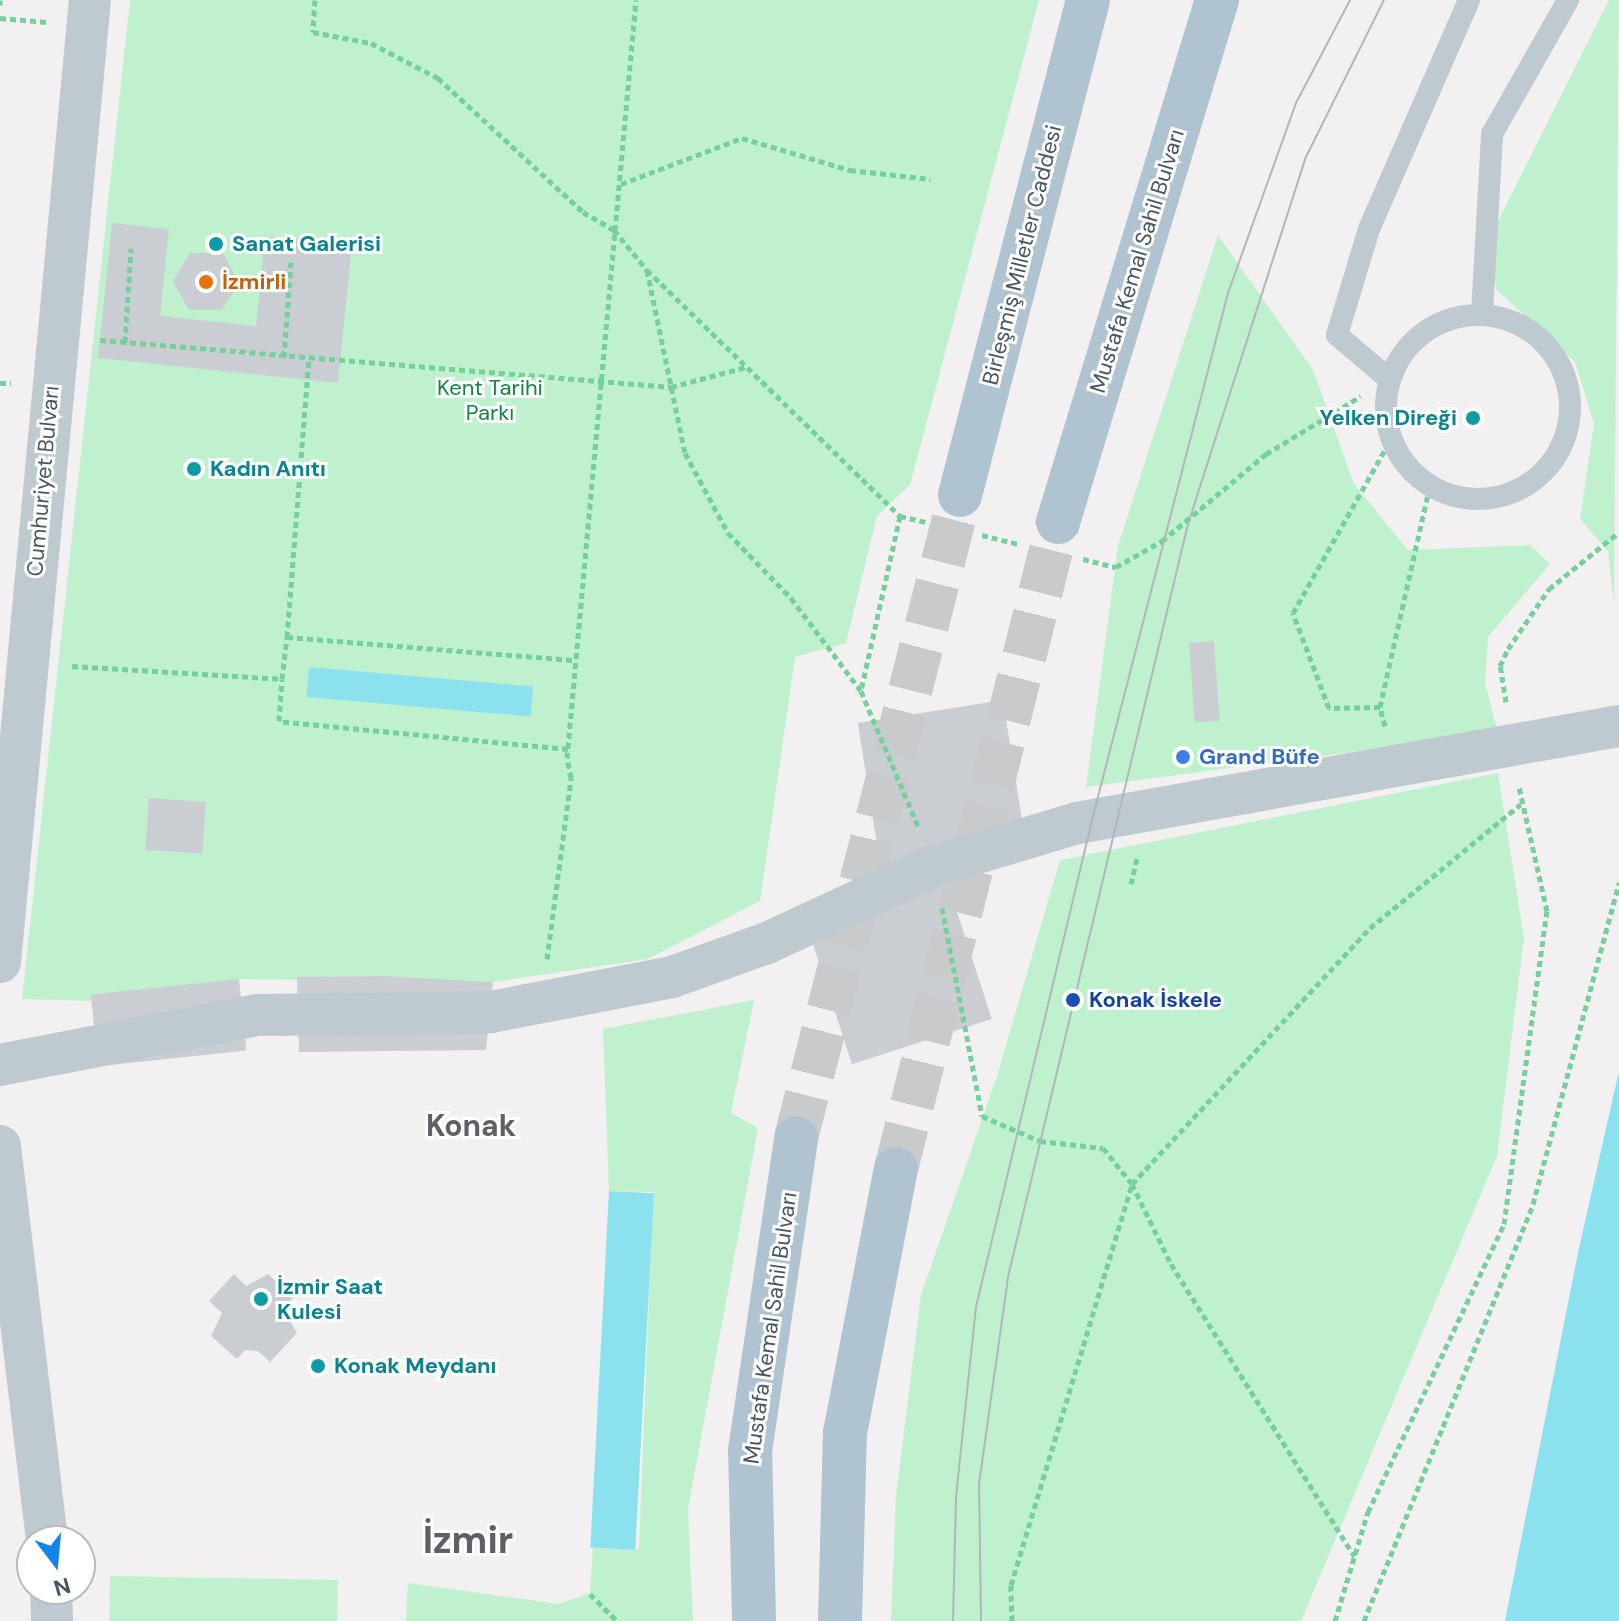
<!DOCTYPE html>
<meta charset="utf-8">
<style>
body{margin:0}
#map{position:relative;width:1619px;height:1621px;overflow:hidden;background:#f3f0f1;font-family:"DM Sans",sans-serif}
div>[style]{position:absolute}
.green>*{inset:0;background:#bff1ce;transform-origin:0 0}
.water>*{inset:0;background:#8be2ee;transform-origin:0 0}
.building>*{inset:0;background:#caced3;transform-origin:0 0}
.primary-tunnel>*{height:44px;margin-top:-22px;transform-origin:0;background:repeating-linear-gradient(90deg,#c8cacc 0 44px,transparent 0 66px)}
.path>*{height:5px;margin-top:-2.5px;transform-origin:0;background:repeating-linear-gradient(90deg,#76d09b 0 6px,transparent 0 10px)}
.lane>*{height:22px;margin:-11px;padding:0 11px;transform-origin:11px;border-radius:11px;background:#bec9d0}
.lane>.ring{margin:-11px;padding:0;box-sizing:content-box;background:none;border:22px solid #bec9d0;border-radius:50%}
.street>*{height:42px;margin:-21px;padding:0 21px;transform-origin:21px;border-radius:21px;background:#bec9d0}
.primary>*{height:44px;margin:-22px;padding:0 22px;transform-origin:22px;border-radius:22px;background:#b0c3d0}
.tram>*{height:2px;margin:-1px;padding:0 1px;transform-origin:1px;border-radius:1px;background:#b2b6bb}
.dots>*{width:22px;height:22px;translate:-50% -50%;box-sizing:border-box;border:4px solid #fff;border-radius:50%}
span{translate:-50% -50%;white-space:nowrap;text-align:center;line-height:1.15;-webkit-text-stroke:6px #fff;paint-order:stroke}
.culture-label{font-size:22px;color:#0d838f;font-weight:700}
.left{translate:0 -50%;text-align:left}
.right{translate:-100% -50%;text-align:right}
.street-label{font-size:22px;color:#48565f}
.food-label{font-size:22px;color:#c56008;font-weight:700}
.park-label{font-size:22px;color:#158343}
.shop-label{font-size:22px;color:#366cbe;font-weight:700}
.transit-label{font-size:22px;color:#164399;font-weight:700}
.district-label{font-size:30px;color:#5d6166;font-weight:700}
.town-label{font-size:38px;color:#5d6166;font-weight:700}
.north{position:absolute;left:16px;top:1525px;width:80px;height:80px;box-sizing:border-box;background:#fff;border:2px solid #b6bbbf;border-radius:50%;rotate:164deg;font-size:22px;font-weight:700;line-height:32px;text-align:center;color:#48565f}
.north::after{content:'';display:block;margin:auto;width:28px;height:36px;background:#1584e8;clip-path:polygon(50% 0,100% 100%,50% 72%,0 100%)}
</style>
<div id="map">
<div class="green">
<i style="clip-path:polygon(130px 0,1039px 0,910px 485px,877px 516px,846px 643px,795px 657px,760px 901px,648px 959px,493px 982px,239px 979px,92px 1001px,22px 999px)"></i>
<i style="clip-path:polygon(1609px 0,1619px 0,1614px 605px,1608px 551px,1580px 519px,1594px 424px,1575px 362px,1496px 289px,1490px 237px)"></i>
<i style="clip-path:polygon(1218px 235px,1313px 370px,1354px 484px,1408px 550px,1530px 545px,1550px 564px,1488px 637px,1485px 683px,1498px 733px,1086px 787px,1118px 546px)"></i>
<i style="clip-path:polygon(1498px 773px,1524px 938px,1497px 1156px,1301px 1621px,891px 1621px,896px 1496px,921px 1295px,997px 1076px,1060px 860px)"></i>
<i style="clip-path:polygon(754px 1000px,731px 1113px,758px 1128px,688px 1509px,693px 1621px,406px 1621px,408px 1583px,559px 1604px,590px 1593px,593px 1548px,639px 1549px,653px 1192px,609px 1191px,603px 1029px)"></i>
<i style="left:110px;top:1576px;width:228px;height:45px;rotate:1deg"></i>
</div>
<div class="water">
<i style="left:309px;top:667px;width:225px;height:30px;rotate:5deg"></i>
<i style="clip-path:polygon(1619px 1071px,1619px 1621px,1505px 1621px,1579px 1248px)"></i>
<i style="left:609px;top:1191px;width:45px;height:357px;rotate:3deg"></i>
</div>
<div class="building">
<i style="clip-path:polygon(112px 223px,169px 229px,160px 316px,256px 326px,265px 236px,352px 245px,338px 383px,98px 358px)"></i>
<i style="clip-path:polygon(190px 253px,223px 253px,239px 283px,222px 310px,189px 310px,173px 282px)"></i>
<i style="left:1214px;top:641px;width:80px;height:25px;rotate:86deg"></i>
<i style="left:1003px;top:700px;width:146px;height:147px;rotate:81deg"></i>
<i style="left:149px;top:798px;width:57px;height:52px;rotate:4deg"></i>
<i style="left:947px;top:881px;width:145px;height:147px;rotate:72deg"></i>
<i style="clip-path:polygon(381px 976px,493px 982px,486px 1050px,299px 1052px,297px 977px)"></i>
<i style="left:239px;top:979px;width:72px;height:149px;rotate:84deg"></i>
<i style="clip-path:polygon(234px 1274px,246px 1286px,268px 1274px,293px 1298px,283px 1309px,297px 1333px,270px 1362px,258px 1351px,245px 1350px,237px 1359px,211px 1336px,222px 1313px,209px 1301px)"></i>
</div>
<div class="primary-tunnel">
<i style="left:796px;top:1138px;width:664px;rotate:-75.69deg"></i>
<i style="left:896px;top:1169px;width:667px;rotate:-75.94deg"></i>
</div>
<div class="path">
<i style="left:315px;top:0;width:32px;rotate:94deg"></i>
<i style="left:313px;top:32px;width:59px;rotate:10.7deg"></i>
<i style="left:371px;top:43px;width:76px;rotate:27.6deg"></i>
<i style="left:438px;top:78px;width:197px;rotate:42.7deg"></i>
<i style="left:583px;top:212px;width:36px;rotate:30deg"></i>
<i style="left:614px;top:230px;width:52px;rotate:50.5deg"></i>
<i style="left:647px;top:270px;width:187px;rotate:78.3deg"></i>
<i style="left:685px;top:453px;width:91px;rotate:61.7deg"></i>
<i style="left:728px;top:533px;width:91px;rotate:45.9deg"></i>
<i style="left:791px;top:598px;width:116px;rotate:53deg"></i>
<i style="left:0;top:5px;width:5px;rotate:-90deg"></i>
<i style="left:0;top:18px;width:47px;rotate:4.9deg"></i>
<i style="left:621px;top:184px;width:129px;rotate:-20.8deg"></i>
<i style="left:742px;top:138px;width:113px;rotate:16.5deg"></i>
<i style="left:850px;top:170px;width:81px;rotate:6.4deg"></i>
<i style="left:647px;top:270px;width:353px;rotate:44.2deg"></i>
<i style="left:900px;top:516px;width:179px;rotate:102.6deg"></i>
<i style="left:861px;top:691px;width:147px;rotate:67.1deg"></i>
<i style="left:100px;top:340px;width:573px;rotate:4.71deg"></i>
<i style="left:671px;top:387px;width:78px;rotate:-14.9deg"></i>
<i style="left:125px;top:342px;width:94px;rotate:-86.3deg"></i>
<i style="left:284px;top:357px;width:95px;rotate:-85.8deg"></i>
<i style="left:0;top:383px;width:11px"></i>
<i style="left:900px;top:516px;width:26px;rotate:13deg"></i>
<i style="left:982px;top:535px;width:38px;rotate:14deg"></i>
<i style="left:1083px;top:559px;width:34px;rotate:14deg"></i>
<i style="left:1116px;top:567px;width:53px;rotate:-29.5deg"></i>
<i style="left:1162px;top:541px;width:136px;rotate:-39.9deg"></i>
<i style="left:1266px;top:454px;width:111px;rotate:-31.4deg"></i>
<i style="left:287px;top:637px;width:279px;rotate:-85.5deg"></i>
<i style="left:72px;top:666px;width:210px;rotate:3.5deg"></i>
<i style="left:1506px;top:702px;width:36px;rotate:-99deg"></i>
<i style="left:1500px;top:666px;width:19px;rotate:-65deg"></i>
<i style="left:1508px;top:649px;width:73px;rotate:-55.7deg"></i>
<i style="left:1549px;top:589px;width:90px;rotate:-39.2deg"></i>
<i style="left:1380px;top:707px;width:227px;rotate:-77.3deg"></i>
<i style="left:1385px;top:726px;width:20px;rotate:-105deg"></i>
<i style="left:1380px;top:707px;width:51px;rotate:178.9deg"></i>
<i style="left:1329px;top:708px;width:102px;rotate:-110.8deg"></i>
<i style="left:1293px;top:613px;width:200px;rotate:-60.6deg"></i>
<i style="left:568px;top:749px;width:290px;rotate:-174.5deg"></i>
<i style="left:279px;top:721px;width:42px;rotate:-85.9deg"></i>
<i style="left:282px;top:679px;width:42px;rotate:-83.2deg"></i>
<i style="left:287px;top:637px;width:290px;rotate:4.6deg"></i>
<i style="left:1131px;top:884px;width:27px;rotate:-77deg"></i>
<i style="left:942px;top:908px;width:212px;rotate:79.1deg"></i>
<i style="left:982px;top:1116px;width:63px;rotate:23.3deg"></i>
<i style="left:1040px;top:1141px;width:63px;rotate:6.3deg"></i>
<i style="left:1103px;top:1148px;width:46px;rotate:51.1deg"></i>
<i style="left:1132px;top:1184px;width:89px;rotate:64deg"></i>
<i style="left:1171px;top:1264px;width:345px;rotate:57.9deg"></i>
<i style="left:547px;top:959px;width:183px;rotate:-82.4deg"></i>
<i style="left:571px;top:778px;width:20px;rotate:-101deg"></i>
<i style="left:567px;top:758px;width:761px;rotate:-84.8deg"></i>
<i style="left:590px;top:1594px;width:38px;rotate:45deg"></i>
<i style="left:1012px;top:1621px;width:36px;rotate:-92deg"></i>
<i style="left:1011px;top:1585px;width:419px;rotate:-73.2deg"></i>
<i style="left:1132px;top:1184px;width:350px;rotate:-47.1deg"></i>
<i style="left:1370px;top:928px;width:195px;rotate:-39.4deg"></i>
<i style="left:1335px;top:1621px;width:114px;rotate:-73.2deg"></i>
<i style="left:1368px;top:1512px;width:318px;rotate:-64.7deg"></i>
<i style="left:1504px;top:1224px;width:316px;rotate:-82.2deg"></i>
<i style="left:1547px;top:911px;width:127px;rotate:-102.7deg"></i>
<i style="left:1364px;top:1621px;width:450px;rotate:-67.9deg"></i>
<i style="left:1533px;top:1204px;width:333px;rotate:-75deg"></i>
</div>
<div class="lane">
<i style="left:1482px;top:314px;width:180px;rotate:-86.8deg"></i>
<i style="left:1492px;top:134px;width:154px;rotate:-60.4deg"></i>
<i class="ring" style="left:1386px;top:315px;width:162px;height:162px"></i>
<i style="left:1389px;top:379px;width:68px;rotate:-139.8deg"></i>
<i style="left:1337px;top:335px;width:111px;rotate:-73.2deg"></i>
<i style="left:1369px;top:229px;width:250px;rotate:-66.4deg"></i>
</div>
<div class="street">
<i style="left:0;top:962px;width:966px;rotate:-84.66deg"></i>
<i style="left:0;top:1065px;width:263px;rotate:-11deg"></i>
<i style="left:258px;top:1015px;width:233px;rotate:-0.7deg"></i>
<i style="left:491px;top:1012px;width:184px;rotate:-10.9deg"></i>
<i style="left:672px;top:977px;width:101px;rotate:-19.7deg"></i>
<i style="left:767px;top:943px;width:184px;rotate:-24.8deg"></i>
<i style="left:934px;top:866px;width:149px;rotate:-16.7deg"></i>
<i style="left:1077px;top:823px;width:551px;rotate:-10.15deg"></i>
<i style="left:0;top:1146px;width:398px;rotate:83.2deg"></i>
<i style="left:51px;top:1589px;width:32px;rotate:88deg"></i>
</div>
<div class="primary">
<i style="left:960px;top:495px;width:511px;rotate:-75.5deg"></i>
<i style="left:1058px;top:522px;width:546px;rotate:-73.06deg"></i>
<i style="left:754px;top:1621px;width:170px;rotate:-91.3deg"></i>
<i style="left:750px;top:1451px;width:316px;rotate:-81.6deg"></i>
<i style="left:840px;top:1621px;width:188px;rotate:-88.5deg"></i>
<i style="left:845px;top:1433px;width:269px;rotate:-79.1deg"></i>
</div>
<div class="tram">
<i style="left:953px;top:1621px;width:124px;rotate:-88.6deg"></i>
<i style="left:956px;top:1497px;width:191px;rotate:-84deg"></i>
<i style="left:976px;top:1307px;width:501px;rotate:-76.6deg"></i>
<i style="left:1092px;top:820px;width:544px;rotate:-75.53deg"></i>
<i style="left:1228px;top:293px;width:202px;rotate:-70.3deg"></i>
<i style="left:1296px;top:103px;width:116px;rotate:-62.3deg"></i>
<i style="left:981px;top:1621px;width:137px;rotate:-90.8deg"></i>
<i style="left:979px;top:1484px;width:209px;rotate:-82deg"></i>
<i style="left:1008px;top:1277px;width:774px;rotate:-76.56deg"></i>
<i style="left:1188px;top:524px;width:383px;rotate:-72.2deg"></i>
<i style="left:1305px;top:159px;width:178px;rotate:-63.6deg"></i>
</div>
<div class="dots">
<i style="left:216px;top:244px;background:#0f9aa8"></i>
<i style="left:206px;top:282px;background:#e8710a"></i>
<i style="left:1473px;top:418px;background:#0f9aa8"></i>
<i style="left:194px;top:469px;background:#0f9aa8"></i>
<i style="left:1183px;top:757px;background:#3f7fe0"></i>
<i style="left:1073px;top:1000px;background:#1a4fb4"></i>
<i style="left:261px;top:1299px;background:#0f9aa8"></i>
<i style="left:318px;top:1366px;background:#0f9aa8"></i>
</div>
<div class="culture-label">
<span class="left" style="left:232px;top:244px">Sanat Galerisi</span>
<span class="right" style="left:1457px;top:418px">Yelken Direği</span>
<span class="left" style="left:210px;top:469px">Kadın Anıtı</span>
<span class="left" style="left:277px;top:1299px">İzmir Saat<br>Kulesi</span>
<span class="left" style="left:334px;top:1366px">Konak Meydanı</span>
</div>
<div class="street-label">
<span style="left:1022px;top:255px;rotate:-76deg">Birleşmiş Milletler Caddesi</span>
<span style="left:1137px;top:261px;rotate:-73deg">Mustafa Kemal Sahil Bulvarı</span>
<span style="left:43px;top:481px;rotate:-85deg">Cumhuriyet Bulvarı</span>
<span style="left:770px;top:1328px;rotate:-82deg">Mustafa Kemal Sahil Bulvarı</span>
</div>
<div class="food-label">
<span class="left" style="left:222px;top:282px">İzmirli</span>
</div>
<div class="park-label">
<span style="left:490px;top:400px">Kent Tarihi<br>Parkı</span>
</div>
<div class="shop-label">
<span class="left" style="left:1199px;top:757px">Grand Büfe</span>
</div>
<div class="transit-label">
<span class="left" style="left:1089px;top:1000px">Konak İskele</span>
</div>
<div class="district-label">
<span style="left:471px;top:1126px">Konak</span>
</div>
<div class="town-label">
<span style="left:468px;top:1541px">İzmir</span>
</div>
<div class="north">N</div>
</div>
